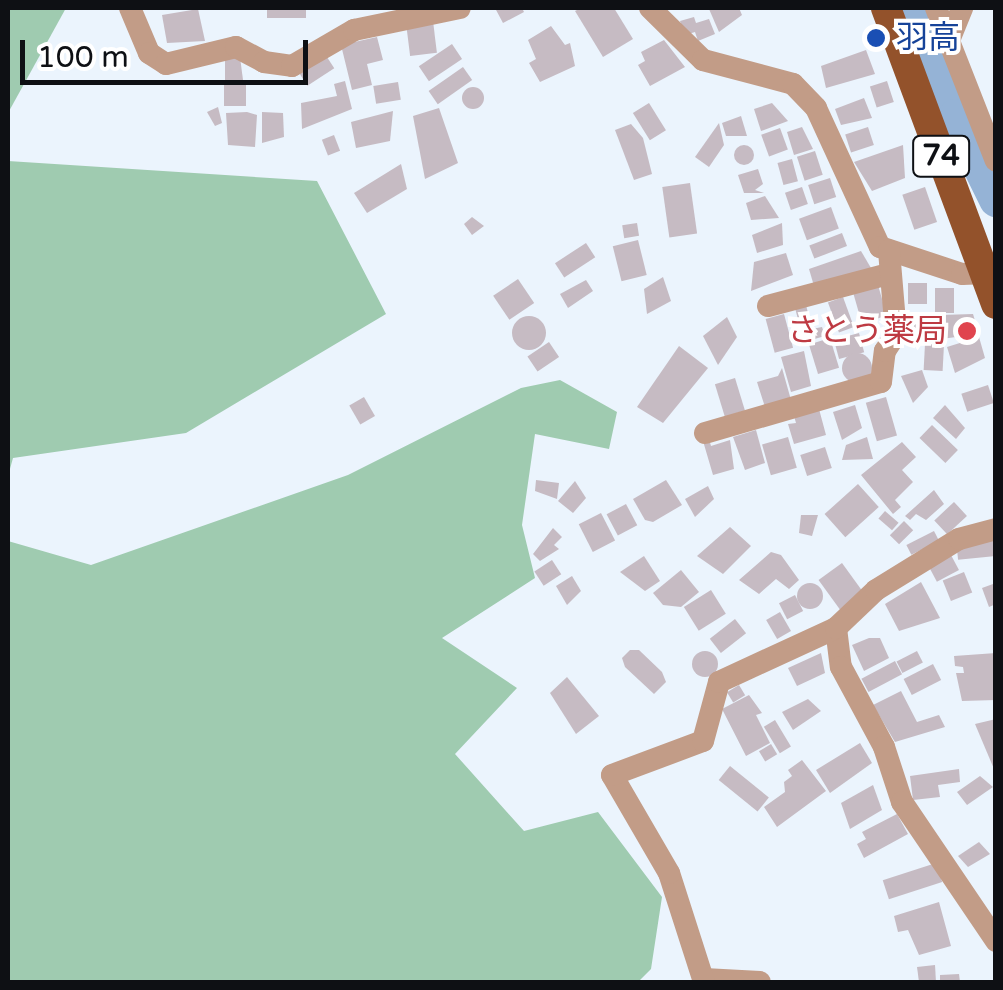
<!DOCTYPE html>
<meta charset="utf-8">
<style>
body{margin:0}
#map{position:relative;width:1003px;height:990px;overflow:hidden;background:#ebf4fd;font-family:"Varela Round","Noto Sans JP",sans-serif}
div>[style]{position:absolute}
.forest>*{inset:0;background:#9fcbb0}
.river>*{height:35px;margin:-17.5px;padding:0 17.5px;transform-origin:17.5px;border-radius:17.5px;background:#95b3d6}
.building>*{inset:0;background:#c6bbc3;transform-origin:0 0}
.round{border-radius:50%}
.minor>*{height:22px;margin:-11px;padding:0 11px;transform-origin:11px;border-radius:11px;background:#c29c87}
.primary>*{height:30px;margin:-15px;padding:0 15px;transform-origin:15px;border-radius:15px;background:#93522b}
.dots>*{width:28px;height:28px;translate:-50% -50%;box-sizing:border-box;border:5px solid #fff;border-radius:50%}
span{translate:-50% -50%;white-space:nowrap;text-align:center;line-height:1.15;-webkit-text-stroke:8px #fff;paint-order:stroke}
.shield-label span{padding:2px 8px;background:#fff;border:2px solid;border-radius:8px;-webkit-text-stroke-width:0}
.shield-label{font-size:30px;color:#0e1014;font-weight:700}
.transit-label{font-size:32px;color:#164399}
.left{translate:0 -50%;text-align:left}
.health-label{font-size:32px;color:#be3a42}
.right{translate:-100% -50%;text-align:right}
.frame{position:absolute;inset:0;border:10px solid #0e1014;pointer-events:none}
.scale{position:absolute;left:20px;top:40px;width:288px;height:45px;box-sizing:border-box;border:5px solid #0e1014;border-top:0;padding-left:12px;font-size:30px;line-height:35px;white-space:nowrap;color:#0e1014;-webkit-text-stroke:8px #fff;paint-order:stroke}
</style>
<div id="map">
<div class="forest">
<i style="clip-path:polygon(8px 8px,66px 8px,8px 113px)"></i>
<i style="clip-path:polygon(8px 161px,317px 181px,386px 314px,186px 433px,13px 458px,8px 476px)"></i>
<i style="clip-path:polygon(560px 380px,617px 412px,609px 449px,535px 434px,522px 525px,535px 578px,442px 638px,517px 688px,455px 754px,524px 831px,598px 812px,662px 897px,651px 969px,638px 982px,8px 982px,8px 541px,91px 565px,348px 475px,521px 388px)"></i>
</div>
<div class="river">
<i style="left:917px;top:8px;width:114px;rotate:70.6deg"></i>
<i style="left:955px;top:116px;width:93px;rotate:63.7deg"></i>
</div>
<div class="building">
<i style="left:267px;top:8px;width:39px;height:10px"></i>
<i style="clip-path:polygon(495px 8px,522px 8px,524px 12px,503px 23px)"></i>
<i style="clip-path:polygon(581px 8px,614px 8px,633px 39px,603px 57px,575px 11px)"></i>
<i style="clip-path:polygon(739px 8px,742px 15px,719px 32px,709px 9px)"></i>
<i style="clip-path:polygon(198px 9px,205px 41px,167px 43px,162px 15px)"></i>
<i style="clip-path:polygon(694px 17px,696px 23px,709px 19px,715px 34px,698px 41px,695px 32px,685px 35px,680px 21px)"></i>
<i style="left:433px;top:21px;width:32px;height:27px;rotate:83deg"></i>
<i style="clip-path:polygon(551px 26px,565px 45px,570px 43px,575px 66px,540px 82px,529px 63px,536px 59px,528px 40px)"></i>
<i style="clip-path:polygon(377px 37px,383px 60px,367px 64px,372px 85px,352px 90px,341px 45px)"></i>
<i style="clip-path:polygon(664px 40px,685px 67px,650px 86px,638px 65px,645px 61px,641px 52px)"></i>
<i style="left:452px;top:44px;width:18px;height:40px;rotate:56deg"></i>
<i style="clip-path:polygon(866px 50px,875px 74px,826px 88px,821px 66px)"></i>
<i style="left:325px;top:54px;width:17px;height:32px;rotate:57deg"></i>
<i style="clip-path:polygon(225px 57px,240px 57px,243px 80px,225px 80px)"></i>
<i style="left:463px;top:67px;width:16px;height:42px;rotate:55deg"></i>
<i style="clip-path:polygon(345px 81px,352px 109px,302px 129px,301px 103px,337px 96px,334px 84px)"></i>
<i style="left:887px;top:81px;width:22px;height:18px;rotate:72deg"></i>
<i style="left:224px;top:82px;width:22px;height:24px"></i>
<i style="left:398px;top:82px;width:18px;height:25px;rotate:81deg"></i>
<i class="round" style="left:462px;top:87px;width:22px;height:22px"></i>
<i style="clip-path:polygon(864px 98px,872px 118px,841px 125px,835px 109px)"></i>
<i style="left:649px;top:103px;width:32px;height:19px;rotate:58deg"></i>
<i style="clip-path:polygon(772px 103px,788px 121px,761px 131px,754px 109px)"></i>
<i style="clip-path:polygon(218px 107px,222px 123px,215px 126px,207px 112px)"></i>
<i style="clip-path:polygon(439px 108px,458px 163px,425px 179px,413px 116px)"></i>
<i style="clip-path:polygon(393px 111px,390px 141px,356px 148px,351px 122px)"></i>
<i style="clip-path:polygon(247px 112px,257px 115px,255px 147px,228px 145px,226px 113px)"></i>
<i style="clip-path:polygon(262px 112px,283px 113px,284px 137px,262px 143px)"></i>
<i style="clip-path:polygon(741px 116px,747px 136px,726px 136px,722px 123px)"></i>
<i style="clip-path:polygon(719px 123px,724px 145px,709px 167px,695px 157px)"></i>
<i style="clip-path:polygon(631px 124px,643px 138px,652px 174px,634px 180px,615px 130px)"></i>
<i style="clip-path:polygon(802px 127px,813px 149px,794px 155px,787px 132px)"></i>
<i style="left:868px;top:127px;width:19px;height:24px;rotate:72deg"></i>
<i style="left:780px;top:128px;width:23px;height:20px;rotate:70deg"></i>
<i style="left:334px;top:135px;width:17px;height:13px;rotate:69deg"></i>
<i class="round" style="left:734px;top:145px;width:20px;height:20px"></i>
<i style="clip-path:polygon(903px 145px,905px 178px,872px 191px,854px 162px)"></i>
<i style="left:815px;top:151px;width:25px;height:19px;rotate:72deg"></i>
<i style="left:792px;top:159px;width:23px;height:15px;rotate:75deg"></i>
<i style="clip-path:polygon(401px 164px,407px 189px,367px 213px,354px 193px)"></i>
<i style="clip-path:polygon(758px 169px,763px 184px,755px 190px,764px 193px,744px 193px,738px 175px)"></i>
<i style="left:830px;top:178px;width:20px;height:23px;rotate:72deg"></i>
<i style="left:690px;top:183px;width:51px;height:28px;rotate:82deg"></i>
<i style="left:802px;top:187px;width:18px;height:18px;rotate:71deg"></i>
<i style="left:925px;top:187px;width:37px;height:24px;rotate:71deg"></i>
<i style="clip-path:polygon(765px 196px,779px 218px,751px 220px,746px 203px)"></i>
<i style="left:831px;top:207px;width:23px;height:34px;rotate:70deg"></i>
<i style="clip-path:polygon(472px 217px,484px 226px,472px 235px,464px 224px)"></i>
<i style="left:637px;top:223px;width:13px;height:15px;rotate:81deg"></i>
<i style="clip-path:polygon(782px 223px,783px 245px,757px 253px,752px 235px)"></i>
<i style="left:842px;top:233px;width:14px;height:35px;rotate:69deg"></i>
<i style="left:638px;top:240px;width:36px;height:26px;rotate:76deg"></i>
<i style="left:586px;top:243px;width:17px;height:37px;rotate:57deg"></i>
<i style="clip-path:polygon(861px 251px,871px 268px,814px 286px,809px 269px)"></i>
<i style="clip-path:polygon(786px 253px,793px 275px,751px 291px,754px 262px)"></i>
<i style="clip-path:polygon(663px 277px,671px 301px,647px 314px,644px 289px)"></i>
<i style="left:518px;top:279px;width:29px;height:30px;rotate:56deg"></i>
<i style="clip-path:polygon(586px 280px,593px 291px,568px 308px,560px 294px)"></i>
<i style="left:908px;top:283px;width:19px;height:21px"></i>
<i style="left:878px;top:285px;width:32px;height:26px;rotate:74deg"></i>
<i style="left:935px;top:288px;width:19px;height:25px"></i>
<i style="left:843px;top:297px;width:32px;height:16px;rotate:70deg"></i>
<i style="clip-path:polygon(806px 305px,812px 329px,822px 327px,825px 336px,804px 342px,795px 308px)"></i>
<i style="left:784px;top:314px;width:35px;height:19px;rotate:75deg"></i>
<i style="clip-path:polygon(973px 314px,979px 334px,941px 339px,941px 315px)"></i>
<i class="round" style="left:512px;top:316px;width:34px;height:34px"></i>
<i style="clip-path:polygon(727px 317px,737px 337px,718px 365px,703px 336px)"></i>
<i style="left:914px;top:317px;width:20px;height:21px;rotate:3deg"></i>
<i style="left:859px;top:333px;width:20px;height:26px;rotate:75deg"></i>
<i style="clip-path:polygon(979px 337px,985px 358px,955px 373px,947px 347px)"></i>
<i style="left:830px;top:338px;width:31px;height:22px;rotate:73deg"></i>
<i style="left:549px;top:342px;width:18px;height:26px;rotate:56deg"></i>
<i style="left:925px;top:344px;width:19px;height:26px;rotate:3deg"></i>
<i style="clip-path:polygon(679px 346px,708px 368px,663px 423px,637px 407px)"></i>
<i style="clip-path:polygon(804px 351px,811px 386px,791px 392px,781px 357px)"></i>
<i class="round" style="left:842px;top:353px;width:30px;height:30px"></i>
<i style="clip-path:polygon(782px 368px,791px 400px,765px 407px,757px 382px,778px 376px)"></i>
<i style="clip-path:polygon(922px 370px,928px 387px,913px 403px,901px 376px)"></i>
<i style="left:735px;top:378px;width:34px;height:21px;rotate:73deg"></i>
<i style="left:988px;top:385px;width:19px;height:28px;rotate:72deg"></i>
<i style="left:364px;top:397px;width:22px;height:17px;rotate:60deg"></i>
<i style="left:886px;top:397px;width:40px;height:21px;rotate:74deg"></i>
<i style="clip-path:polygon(855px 405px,862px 428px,842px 440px,833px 412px)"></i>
<i style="clip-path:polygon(945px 405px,965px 428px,956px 439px,933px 418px)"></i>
<i style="clip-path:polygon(819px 409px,826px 435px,794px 444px,788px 424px,796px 423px,794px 416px)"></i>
<i style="left:932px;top:425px;width:36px;height:18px;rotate:44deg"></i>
<i style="clip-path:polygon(756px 430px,765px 463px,745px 470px,733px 437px)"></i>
<i style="left:788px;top:437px;width:32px;height:27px;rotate:74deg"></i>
<i style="clip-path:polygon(867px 437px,873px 459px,842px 460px,846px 445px)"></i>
<i style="clip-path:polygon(709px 439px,711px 446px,730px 440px,734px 469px,713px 475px,703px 441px)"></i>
<i style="clip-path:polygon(902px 442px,916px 457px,902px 470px,913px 482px,895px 500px,901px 507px,893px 514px,861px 475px)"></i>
<i style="left:825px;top:447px;width:22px;height:26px;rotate:72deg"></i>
<i style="clip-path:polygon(536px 480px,559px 483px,557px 499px,535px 491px)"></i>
<i style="clip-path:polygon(666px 480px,682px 505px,653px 522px,645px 520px,633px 499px)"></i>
<i style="clip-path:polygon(575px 481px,586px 498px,573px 513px,558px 501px)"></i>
<i style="left:858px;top:484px;width:31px;height:45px;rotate:48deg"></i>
<i style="clip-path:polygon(708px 486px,714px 499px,695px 517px,685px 499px)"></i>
<i style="clip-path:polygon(934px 490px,944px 504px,926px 520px,916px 514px,910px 520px,905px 516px)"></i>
<i style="left:954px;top:502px;width:19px;height:27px;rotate:47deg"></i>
<i style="left:626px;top:504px;width:24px;height:22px;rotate:62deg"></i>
<i style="left:885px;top:511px;width:18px;height:10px;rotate:41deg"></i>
<i style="left:601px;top:513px;width:31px;height:25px;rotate:63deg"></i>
<i style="clip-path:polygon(801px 515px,818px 515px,812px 536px,799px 533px)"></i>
<i style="left:904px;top:521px;width:13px;height:20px;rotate:45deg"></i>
<i style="clip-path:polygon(730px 527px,751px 546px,723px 574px,697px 556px)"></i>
<i style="clip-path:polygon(553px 528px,562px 537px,554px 545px,559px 549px,540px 561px,533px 554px)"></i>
<i style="left:934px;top:531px;width:11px;height:31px;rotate:63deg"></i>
<i style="left:994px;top:538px;width:18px;height:38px;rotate:84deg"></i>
<i style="clip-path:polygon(771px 552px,781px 555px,799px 580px,789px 589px,776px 579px,759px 594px,739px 580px)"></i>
<i style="left:951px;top:555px;width:17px;height:25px;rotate:62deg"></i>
<i style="clip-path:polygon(644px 556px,660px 581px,645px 591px,620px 572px)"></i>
<i style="left:552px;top:560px;width:17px;height:21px;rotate:57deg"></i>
<i style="left:842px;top:563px;width:37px;height:29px;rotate:54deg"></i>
<i style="clip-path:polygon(681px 570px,699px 592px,681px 607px,663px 605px,653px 593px)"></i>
<i style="left:964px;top:572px;width:22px;height:23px;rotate:68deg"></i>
<i style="clip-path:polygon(572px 576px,581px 591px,567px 605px,556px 586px)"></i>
<i style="clip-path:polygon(921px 582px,940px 618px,899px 631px,885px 604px)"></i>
<i class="round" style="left:797px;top:583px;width:26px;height:26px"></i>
<i style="clip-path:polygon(993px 584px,996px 604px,989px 607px,982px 588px)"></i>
<i style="left:711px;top:590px;width:28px;height:32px;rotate:58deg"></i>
<i style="left:795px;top:595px;width:18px;height:18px;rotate:63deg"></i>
<i style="left:780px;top:612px;width:22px;height:16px;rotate:60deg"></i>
<i style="left:735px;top:619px;width:18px;height:32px;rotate:52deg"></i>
<i style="clip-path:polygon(869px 638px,880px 638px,889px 658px,864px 671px,852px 645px)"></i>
<i style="clip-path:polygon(630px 650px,639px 650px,662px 672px,666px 682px,654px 694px,625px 667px,622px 658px)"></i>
<i style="left:917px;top:651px;width:13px;height:23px;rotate:63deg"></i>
<i class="round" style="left:692px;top:651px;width:26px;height:26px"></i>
<i style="clip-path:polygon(821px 653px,825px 673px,797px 686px,788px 668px)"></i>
<i style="clip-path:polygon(996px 653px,996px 700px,962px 701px,956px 673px,964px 673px,963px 667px,955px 666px,954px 656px)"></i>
<i style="left:895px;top:661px;width:15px;height:38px;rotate:62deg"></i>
<i style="left:933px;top:664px;width:18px;height:33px;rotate:63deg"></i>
<i style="clip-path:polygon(567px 677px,599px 716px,576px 734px,550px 693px)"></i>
<i style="left:739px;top:685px;width:12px;height:14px;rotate:59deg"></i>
<i style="clip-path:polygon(901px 691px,917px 722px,939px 715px,945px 727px,895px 742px,873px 705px)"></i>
<i style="clip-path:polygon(749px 695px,762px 713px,756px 715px,770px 743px,746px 756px,722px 709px)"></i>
<i style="clip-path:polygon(808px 699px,821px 711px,793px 730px,782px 712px)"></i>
<i style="clip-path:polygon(996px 719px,996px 769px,994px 769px,975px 724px)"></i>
<i style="left:775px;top:720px;width:31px;height:13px;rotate:59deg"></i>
<i style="clip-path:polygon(860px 743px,872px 763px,830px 793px,816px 770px)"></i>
<i style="left:771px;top:744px;width:12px;height:14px;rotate:59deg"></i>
<i style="clip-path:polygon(802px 760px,826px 791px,777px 827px,764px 807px,785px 792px,784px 782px,792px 776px,788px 770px)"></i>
<i style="left:730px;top:766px;width:50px;height:18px;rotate:39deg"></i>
<i style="clip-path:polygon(959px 769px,960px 782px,938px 785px,940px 797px,913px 800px,910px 776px)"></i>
<i style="clip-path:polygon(980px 776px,993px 787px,967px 805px,957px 792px)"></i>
<i style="clip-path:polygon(873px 785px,882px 810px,850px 829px,841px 803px)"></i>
<i style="clip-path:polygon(897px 814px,908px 834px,864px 858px,857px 844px,866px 839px,862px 832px)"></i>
<i style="clip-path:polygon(979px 842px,990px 854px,968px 867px,958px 856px)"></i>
<i style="left:936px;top:863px;width:20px;height:56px;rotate:72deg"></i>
<i style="clip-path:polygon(939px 902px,951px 946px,919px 955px,908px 930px,898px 932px,894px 916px)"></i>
<i style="clip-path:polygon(935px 965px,936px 982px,919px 982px,917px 967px)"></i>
<i style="clip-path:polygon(959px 974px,960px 982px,940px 982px,940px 975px)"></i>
</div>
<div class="minor">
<i style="left:130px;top:8px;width:49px;rotate:67.1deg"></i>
<i style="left:149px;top:53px;width:20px;rotate:33deg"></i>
<i style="left:166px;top:64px;width:72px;rotate:-13.7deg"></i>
<i style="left:236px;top:47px;width:32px;rotate:28deg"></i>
<i style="left:264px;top:62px;width:28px;rotate:8deg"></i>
<i style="left:292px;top:66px;width:72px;rotate:-30.1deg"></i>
<i style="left:354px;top:30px;width:108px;rotate:-11.7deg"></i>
<i style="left:650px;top:8px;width:74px;rotate:44.5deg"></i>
<i style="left:703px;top:60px;width:93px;rotate:14.9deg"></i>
<i style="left:793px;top:84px;width:33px;rotate:46deg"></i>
<i style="left:816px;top:108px;width:153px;rotate:65.3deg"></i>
<i style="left:880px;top:247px;width:86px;rotate:18.2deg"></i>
<i style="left:962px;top:274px;width:34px;rotate:-2deg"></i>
<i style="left:936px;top:8px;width:164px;rotate:68.6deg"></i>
<i style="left:948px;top:43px;width:38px;rotate:-68deg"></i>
<i style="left:768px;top:306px;width:124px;rotate:-14.9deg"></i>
<i style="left:705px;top:433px;width:183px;rotate:-16.2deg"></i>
<i style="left:881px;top:382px;width:31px;rotate:-83deg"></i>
<i style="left:885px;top:351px;width:20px;rotate:-57deg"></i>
<i style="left:896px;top:334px;width:84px;rotate:-94.8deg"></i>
<i style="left:836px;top:628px;width:39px;rotate:83deg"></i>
<i style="left:841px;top:667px;width:91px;rotate:61.7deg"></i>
<i style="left:884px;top:747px;width:58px;rotate:71.9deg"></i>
<i style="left:902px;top:802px;width:168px;rotate:55.9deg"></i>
<i style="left:704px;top:979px;width:56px;rotate:3.1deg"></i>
<i style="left:704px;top:982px;width:114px;rotate:-107.8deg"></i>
<i style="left:669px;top:873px;width:113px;rotate:-120.2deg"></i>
<i style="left:612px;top:775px;width:97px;rotate:-20.5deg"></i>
<i style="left:703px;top:741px;width:61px;rotate:-74.8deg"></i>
<i style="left:719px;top:682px;width:129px;rotate:-24.8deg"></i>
<i style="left:836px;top:628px;width:55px;rotate:-43.5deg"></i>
<i style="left:876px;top:590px;width:97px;rotate:-31.6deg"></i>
<i style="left:959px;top:539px;width:38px;rotate:-15deg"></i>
</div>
<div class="primary">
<i style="left:886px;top:8px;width:316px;rotate:69.6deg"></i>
</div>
<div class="dots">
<i style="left:876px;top:38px;background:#1a4fb4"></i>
<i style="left:967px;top:331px;background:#e0444e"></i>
</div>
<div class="shield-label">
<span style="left:941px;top:156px">74</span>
</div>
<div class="transit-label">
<span class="left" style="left:896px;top:38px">羽高</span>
</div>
<div class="health-label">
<span class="right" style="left:947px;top:331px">さとう薬局</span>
</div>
<div class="frame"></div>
<div class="scale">100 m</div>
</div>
